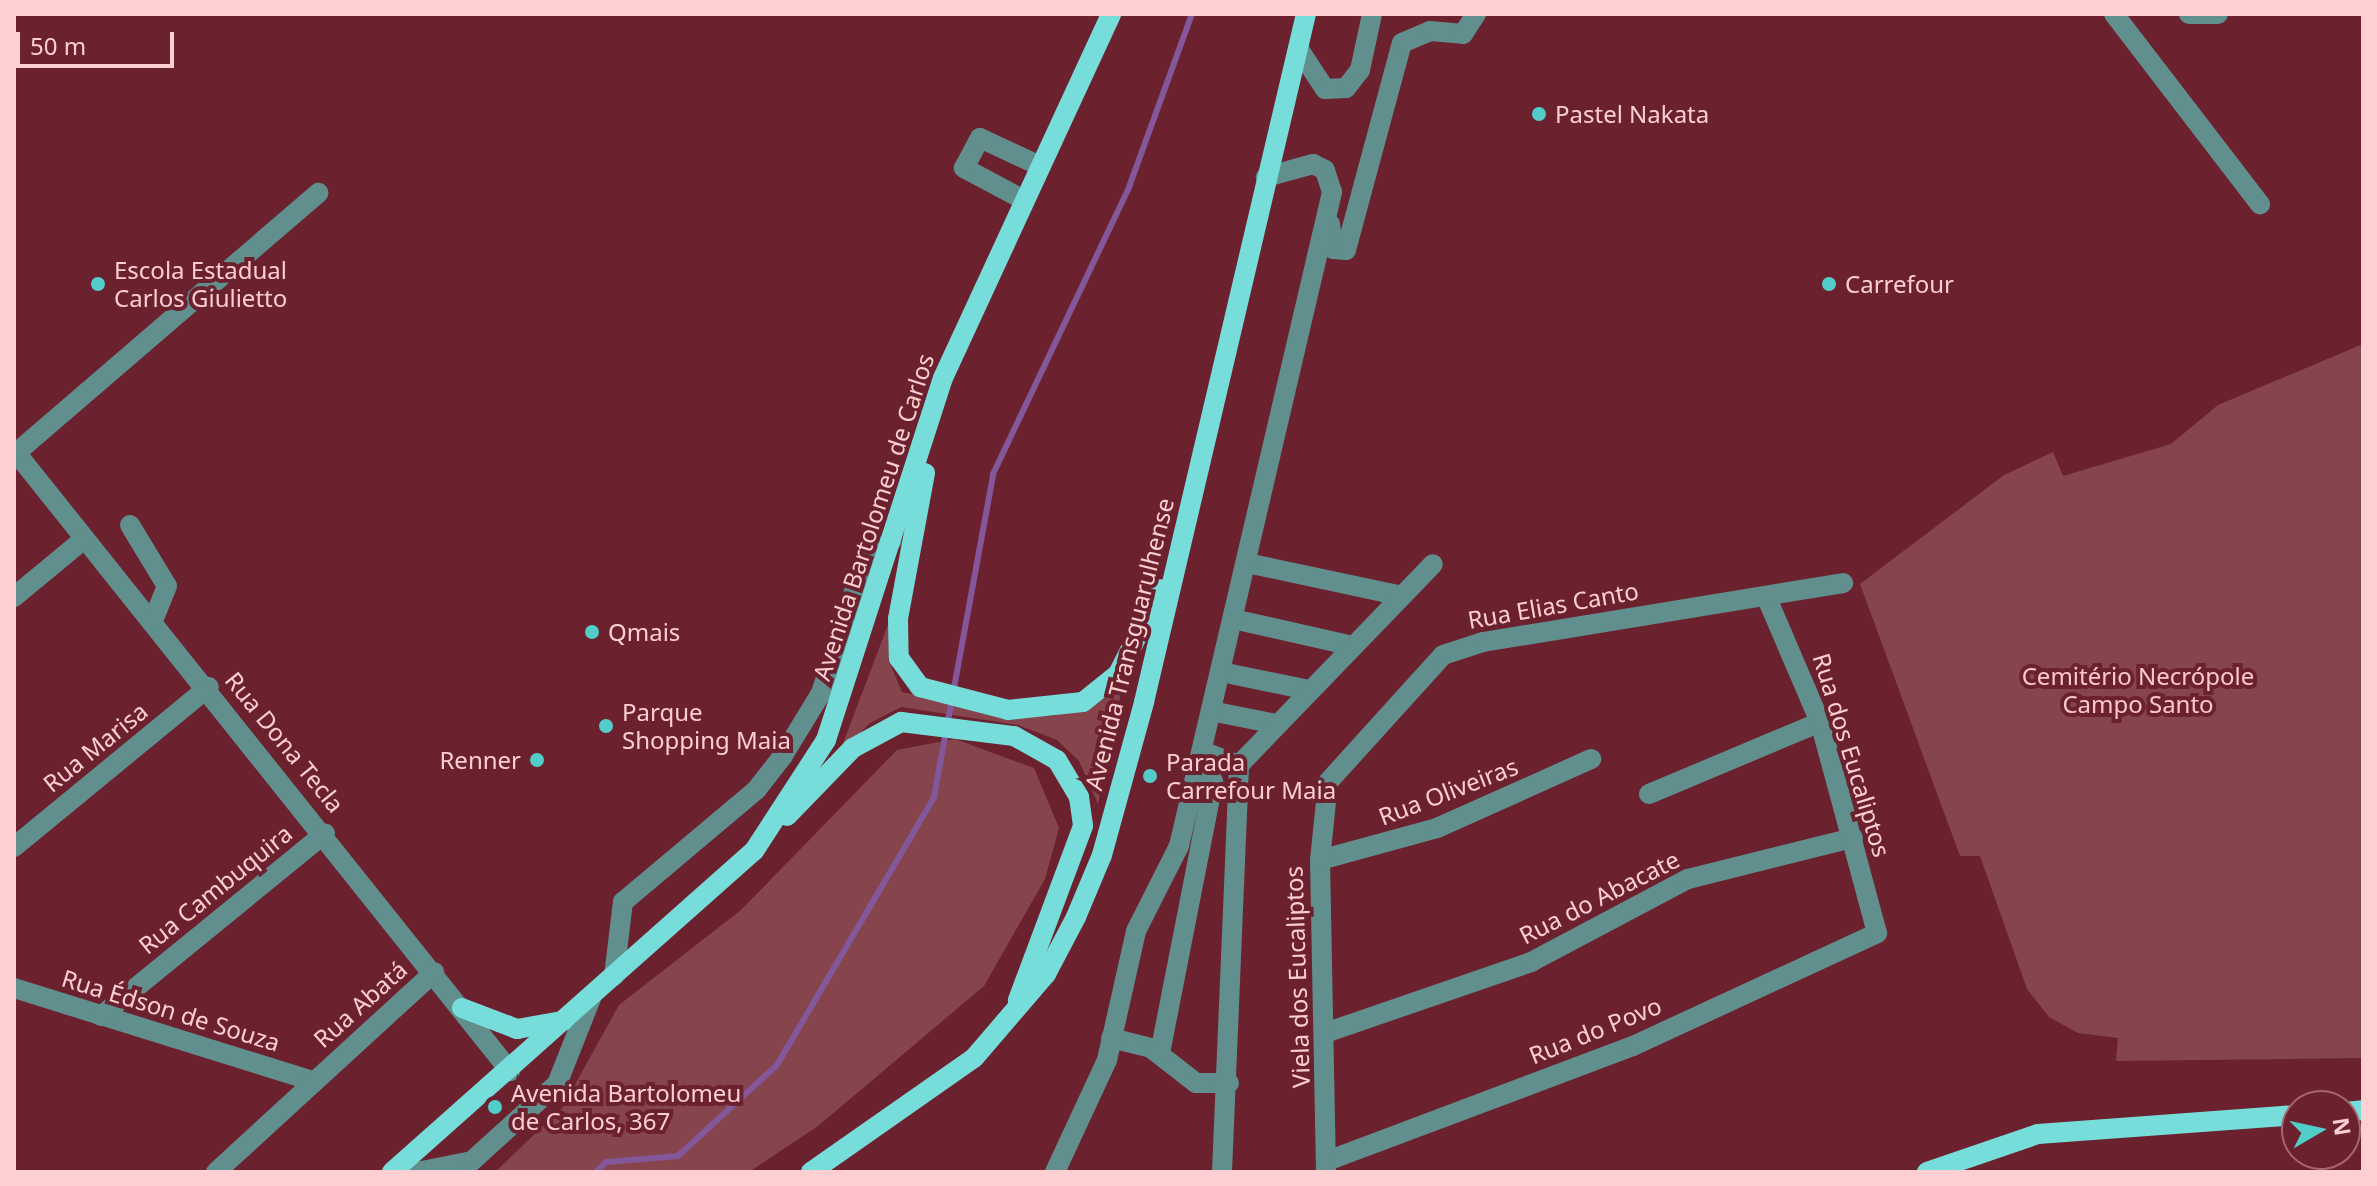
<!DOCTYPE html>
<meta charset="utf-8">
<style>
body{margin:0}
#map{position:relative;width:2377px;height:1186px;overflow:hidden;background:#6c212f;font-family:"Noto Sans",sans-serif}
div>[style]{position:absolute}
.green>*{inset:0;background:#86454d}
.stream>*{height:6px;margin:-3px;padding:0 3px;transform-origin:3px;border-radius:3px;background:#83579a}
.minor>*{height:20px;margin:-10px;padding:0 10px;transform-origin:10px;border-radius:10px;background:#608f8d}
.major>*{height:20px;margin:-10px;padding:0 10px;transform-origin:10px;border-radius:10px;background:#77ddda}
.dots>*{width:22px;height:22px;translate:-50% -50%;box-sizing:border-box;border:4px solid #6c212f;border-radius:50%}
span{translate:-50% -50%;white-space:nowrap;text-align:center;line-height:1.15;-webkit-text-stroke:8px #6c212f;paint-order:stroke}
.poi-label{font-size:24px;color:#fdced2}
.left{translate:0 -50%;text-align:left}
.right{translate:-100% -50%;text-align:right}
.street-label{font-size:24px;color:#fdced2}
.park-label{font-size:24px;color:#fbc9cd}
.frame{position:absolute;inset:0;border:16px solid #fdced2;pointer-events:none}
.north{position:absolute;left:2281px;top:1090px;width:80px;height:80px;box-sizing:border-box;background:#6c212f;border:2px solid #a66670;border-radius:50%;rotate:81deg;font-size:22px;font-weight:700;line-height:32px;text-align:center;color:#fdced2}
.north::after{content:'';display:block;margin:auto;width:28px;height:36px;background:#53cdca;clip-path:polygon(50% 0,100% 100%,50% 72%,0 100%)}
.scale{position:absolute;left:16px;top:32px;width:158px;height:36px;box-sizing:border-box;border:4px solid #fdced2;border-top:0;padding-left:10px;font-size:24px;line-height:28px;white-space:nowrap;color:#fdced2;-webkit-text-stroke:6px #6c212f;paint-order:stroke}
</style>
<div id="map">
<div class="green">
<i style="clip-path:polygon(2363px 344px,2363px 1058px,2116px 1061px,2118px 1038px,2078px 1033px,2049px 1017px,2027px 989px,1980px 856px,1960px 856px,1860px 584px,2004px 475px,2053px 452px,2063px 476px,2171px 444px,2218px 405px)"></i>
<i style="clip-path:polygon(889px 622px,888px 659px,902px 692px,1018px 717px,1054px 716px,1121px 693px,1098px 804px,1079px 761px,1057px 740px,1018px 725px,901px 707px,870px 723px,839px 754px)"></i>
<i style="clip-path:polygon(955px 739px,1034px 768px,1059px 828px,1045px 879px,984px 986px,818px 1126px,749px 1172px,495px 1172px,562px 1108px,619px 1005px,741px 910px,897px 750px)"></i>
</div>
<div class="stream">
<i style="left:596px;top:1172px;width:14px;rotate:-45deg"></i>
<i style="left:606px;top:1162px;width:72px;rotate:-4.8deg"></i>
<i style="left:678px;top:1156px;width:134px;rotate:-42.6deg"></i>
<i style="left:777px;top:1065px;width:311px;rotate:-59.6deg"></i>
<i style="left:934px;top:797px;width:328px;rotate:-79.6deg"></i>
<i style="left:993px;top:474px;width:318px;rotate:-64.6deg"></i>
<i style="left:1129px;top:187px;width:184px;rotate:-70deg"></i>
</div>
<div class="minor">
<i style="left:2114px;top:14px;width:240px;rotate:52.5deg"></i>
<i style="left:2189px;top:14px;width:29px"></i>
<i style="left:1298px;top:48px;width:49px;rotate:56.6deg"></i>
<i style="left:1325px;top:89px;width:21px;rotate:-3deg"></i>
<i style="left:1346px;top:88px;width:23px;rotate:-52deg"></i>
<i style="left:1360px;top:70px;width:57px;rotate:-77.9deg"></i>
<i style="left:1022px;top:199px;width:66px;rotate:-151.9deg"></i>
<i style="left:964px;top:168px;width:34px;rotate:-62deg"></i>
<i style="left:980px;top:138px;width:64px;rotate:25deg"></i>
<i style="left:1330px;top:224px;width:25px;rotate:83deg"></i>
<i style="left:1333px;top:249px;width:13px;rotate:4deg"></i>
<i style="left:1346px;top:250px;width:214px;rotate:-74.9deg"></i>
<i style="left:1402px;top:43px;width:30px;rotate:-23deg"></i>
<i style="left:1430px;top:31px;width:33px;rotate:5deg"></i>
<i style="left:1463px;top:34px;width:24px;rotate:-57deg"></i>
<i style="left:14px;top:450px;width:795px;rotate:51.39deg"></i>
<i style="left:16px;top:453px;width:399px;rotate:-40.7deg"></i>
<i style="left:130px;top:525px;width:71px;rotate:58.8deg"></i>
<i style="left:167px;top:586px;width:38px;rotate:112deg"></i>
<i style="left:1247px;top:563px;width:158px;rotate:12deg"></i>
<i style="left:14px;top:597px;width:91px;rotate:-39.6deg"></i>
<i style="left:1233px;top:619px;width:123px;rotate:12.7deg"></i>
<i style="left:1221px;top:672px;width:90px;rotate:11.6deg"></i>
<i style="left:1211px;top:711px;width:66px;rotate:11.3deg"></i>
<i style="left:1649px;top:794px;width:186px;rotate:-22.8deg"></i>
<i style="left:14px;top:847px;width:252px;rotate:-39.4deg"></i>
<i style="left:1320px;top:860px;width:121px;rotate:-15.3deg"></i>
<i style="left:1437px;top:828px;width:169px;rotate:-24.1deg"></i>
<i style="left:614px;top:976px;width:75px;rotate:-83.1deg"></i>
<i style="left:623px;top:902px;width:175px;rotate:-40.1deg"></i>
<i style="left:757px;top:789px;width:41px;rotate:-52deg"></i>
<i style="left:782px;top:757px;width:75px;rotate:-58.6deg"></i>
<i style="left:821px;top:693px;width:139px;rotate:-72deg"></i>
<i style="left:864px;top:561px;width:34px;rotate:-36deg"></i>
<i style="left:14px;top:988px;width:312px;rotate:17.3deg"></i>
<i style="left:101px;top:1016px;width:289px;rotate:-39.2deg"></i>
<i style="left:1328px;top:1032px;width:215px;rotate:-19deg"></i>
<i style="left:1531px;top:962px;width:178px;rotate:-27.9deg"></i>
<i style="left:1688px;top:879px;width:170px;rotate:-14deg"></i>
<i style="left:1111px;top:1038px;width:41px;rotate:14deg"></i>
<i style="left:1151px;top:1048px;width:57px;rotate:37.9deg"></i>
<i style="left:1196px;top:1083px;width:33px"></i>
<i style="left:1160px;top:1053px;width:276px;rotate:-78.9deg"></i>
<i style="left:1213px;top:782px;width:33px;rotate:-110deg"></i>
<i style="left:1202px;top:751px;width:40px;rotate:21deg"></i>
<i style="left:1327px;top:1161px;width:327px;rotate:-20.6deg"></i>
<i style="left:1633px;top:1046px;width:269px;rotate:-24.8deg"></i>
<i style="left:1877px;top:933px;width:219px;rotate:-105.1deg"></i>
<i style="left:1820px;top:722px;width:137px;rotate:-113.2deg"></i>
<i style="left:216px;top:1172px;width:296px;rotate:-42.5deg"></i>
<i style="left:417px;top:1172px;width:56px;rotate:-11.3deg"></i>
<i style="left:472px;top:1161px;width:115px;rotate:-42.2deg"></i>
<i style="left:557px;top:1084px;width:92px;rotate:-68.4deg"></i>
<i style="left:1055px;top:1172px;width:123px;rotate:-65.1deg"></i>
<i style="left:1107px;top:1060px;width:132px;rotate:-77.3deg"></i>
<i style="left:1136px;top:931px;width:95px;rotate:-63.2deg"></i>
<i style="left:1179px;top:846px;width:672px;rotate:-76.83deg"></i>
<i style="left:1332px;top:192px;width:23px;rotate:-108deg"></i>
<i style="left:1325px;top:170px;width:13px;rotate:-153deg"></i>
<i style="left:1313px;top:164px;width:49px;rotate:164.5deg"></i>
<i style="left:1222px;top:1172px;width:407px;rotate:-87.6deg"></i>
<i style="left:1239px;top:765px;width:279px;rotate:-46deg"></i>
<i style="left:1326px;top:1172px;width:312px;rotate:-91.1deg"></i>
<i style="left:1320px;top:860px;width:78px;rotate:-84.1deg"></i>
<i style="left:1328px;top:782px;width:171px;rotate:-47.8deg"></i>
<i style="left:1443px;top:655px;width:42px;rotate:-18deg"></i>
<i style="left:1483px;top:642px;width:365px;rotate:-9.3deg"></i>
</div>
<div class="major">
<i style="left:925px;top:473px;width:148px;rotate:100.5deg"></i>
<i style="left:898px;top:619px;width:39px;rotate:89deg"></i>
<i style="left:899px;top:658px;width:36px;rotate:54deg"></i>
<i style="left:920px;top:687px;width:91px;rotate:14.6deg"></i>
<i style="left:1008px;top:710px;width:75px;rotate:-6.1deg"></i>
<i style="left:1083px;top:702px;width:45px;rotate:-38.7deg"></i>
<i style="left:1118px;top:674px;width:95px;rotate:-63.2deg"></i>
<i style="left:787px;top:816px;width:95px;rotate:-45.9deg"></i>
<i style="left:853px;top:748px;width:55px;rotate:-28.4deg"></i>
<i style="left:901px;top:722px;width:114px;rotate:7.1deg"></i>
<i style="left:1014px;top:736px;width:49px;rotate:29.2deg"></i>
<i style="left:1057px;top:760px;width:43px;rotate:59.3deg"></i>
<i style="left:1079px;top:797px;width:29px;rotate:82deg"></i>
<i style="left:1083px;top:826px;width:186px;rotate:110.5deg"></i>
<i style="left:462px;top:1008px;width:59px;rotate:20.9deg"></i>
<i style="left:517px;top:1029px;width:47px;rotate:-9.9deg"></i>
<i style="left:2345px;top:1112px;width:18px;rotate:-6deg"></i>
<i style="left:392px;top:1172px;width:484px;rotate:-41.6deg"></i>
<i style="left:754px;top:851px;width:132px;rotate:-57deg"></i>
<i style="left:826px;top:740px;width:380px;rotate:-72.1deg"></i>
<i style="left:943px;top:378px;width:401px;rotate:-65.2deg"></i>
<i style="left:811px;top:1172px;width:199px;rotate:-35deg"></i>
<i style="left:974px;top:1058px;width:111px;rotate:-49.4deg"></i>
<i style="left:1046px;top:974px;width:64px;rotate:-62.2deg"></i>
<i style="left:1076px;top:917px;width:67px;rotate:-67.2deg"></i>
<i style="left:1102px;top:855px;width:159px;rotate:-74.6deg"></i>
<i style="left:1144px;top:702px;width:707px;rotate:-76.75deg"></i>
<i style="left:1927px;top:1172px;width:117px;rotate:-18.9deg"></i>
<i style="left:2038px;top:1134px;width:260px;rotate:-4.2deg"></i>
</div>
<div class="dots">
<i style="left:1539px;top:114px;background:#53cdca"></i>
<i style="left:98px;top:284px;background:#53cdca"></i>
<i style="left:1829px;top:284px;background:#53cdca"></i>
<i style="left:592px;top:632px;background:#53cdca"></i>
<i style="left:606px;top:726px;background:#53cdca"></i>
<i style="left:537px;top:760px;background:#53cdca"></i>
<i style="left:1150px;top:776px;background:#53cdca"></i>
<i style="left:495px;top:1107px;background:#53cdca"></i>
</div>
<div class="poi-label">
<span class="left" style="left:1555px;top:114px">Pastel Nakata</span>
<span class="left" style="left:114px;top:284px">Escola Estadual<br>Carlos Giulietto</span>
<span class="left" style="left:1845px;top:284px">Carrefour</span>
<span class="left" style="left:608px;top:632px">Qmais</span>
<span class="left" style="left:622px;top:726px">Parque<br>Shopping Maia</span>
<span class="right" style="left:521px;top:760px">Renner</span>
<span class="left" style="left:1166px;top:776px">Parada<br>Carrefour Maia</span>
<span class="left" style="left:511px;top:1107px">Avenida Bartolomeu<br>de Carlos, 367</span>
</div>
<div class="street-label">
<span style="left:873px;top:517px;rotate:-72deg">Avenida Bartolomeu de Carlos</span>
<span style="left:1553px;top:605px;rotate:-10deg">Rua Elias Canto</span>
<span style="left:1129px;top:644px;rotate:-76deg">Avenida Transguarulhense</span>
<span style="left:285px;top:742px;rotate:51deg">Rua Dona Tecla</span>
<span style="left:95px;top:747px;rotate:-39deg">Rua Marisa</span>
<span style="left:1852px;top:755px;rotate:73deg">Rua dos Eucaliptos</span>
<span style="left:1448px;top:791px;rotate:-21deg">Rua Oliveiras</span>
<span style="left:215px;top:889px;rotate:-39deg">Rua Cambuquira</span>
<span style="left:1599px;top:897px;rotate:-27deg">Rua do Abacate</span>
<span style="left:1297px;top:977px;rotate:-92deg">Viela dos Eucaliptos</span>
<span style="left:360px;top:1004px;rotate:-42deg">Rua Abatá</span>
<span style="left:171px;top:1010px;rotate:17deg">Rua Édson de Souza</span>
<span style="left:1595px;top:1030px;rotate:-22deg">Rua do Povo</span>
</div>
<div class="park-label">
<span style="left:2138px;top:690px">Cemitério Necrópole<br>Campo Santo</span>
</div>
<div class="frame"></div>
<div class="north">N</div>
<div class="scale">50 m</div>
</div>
